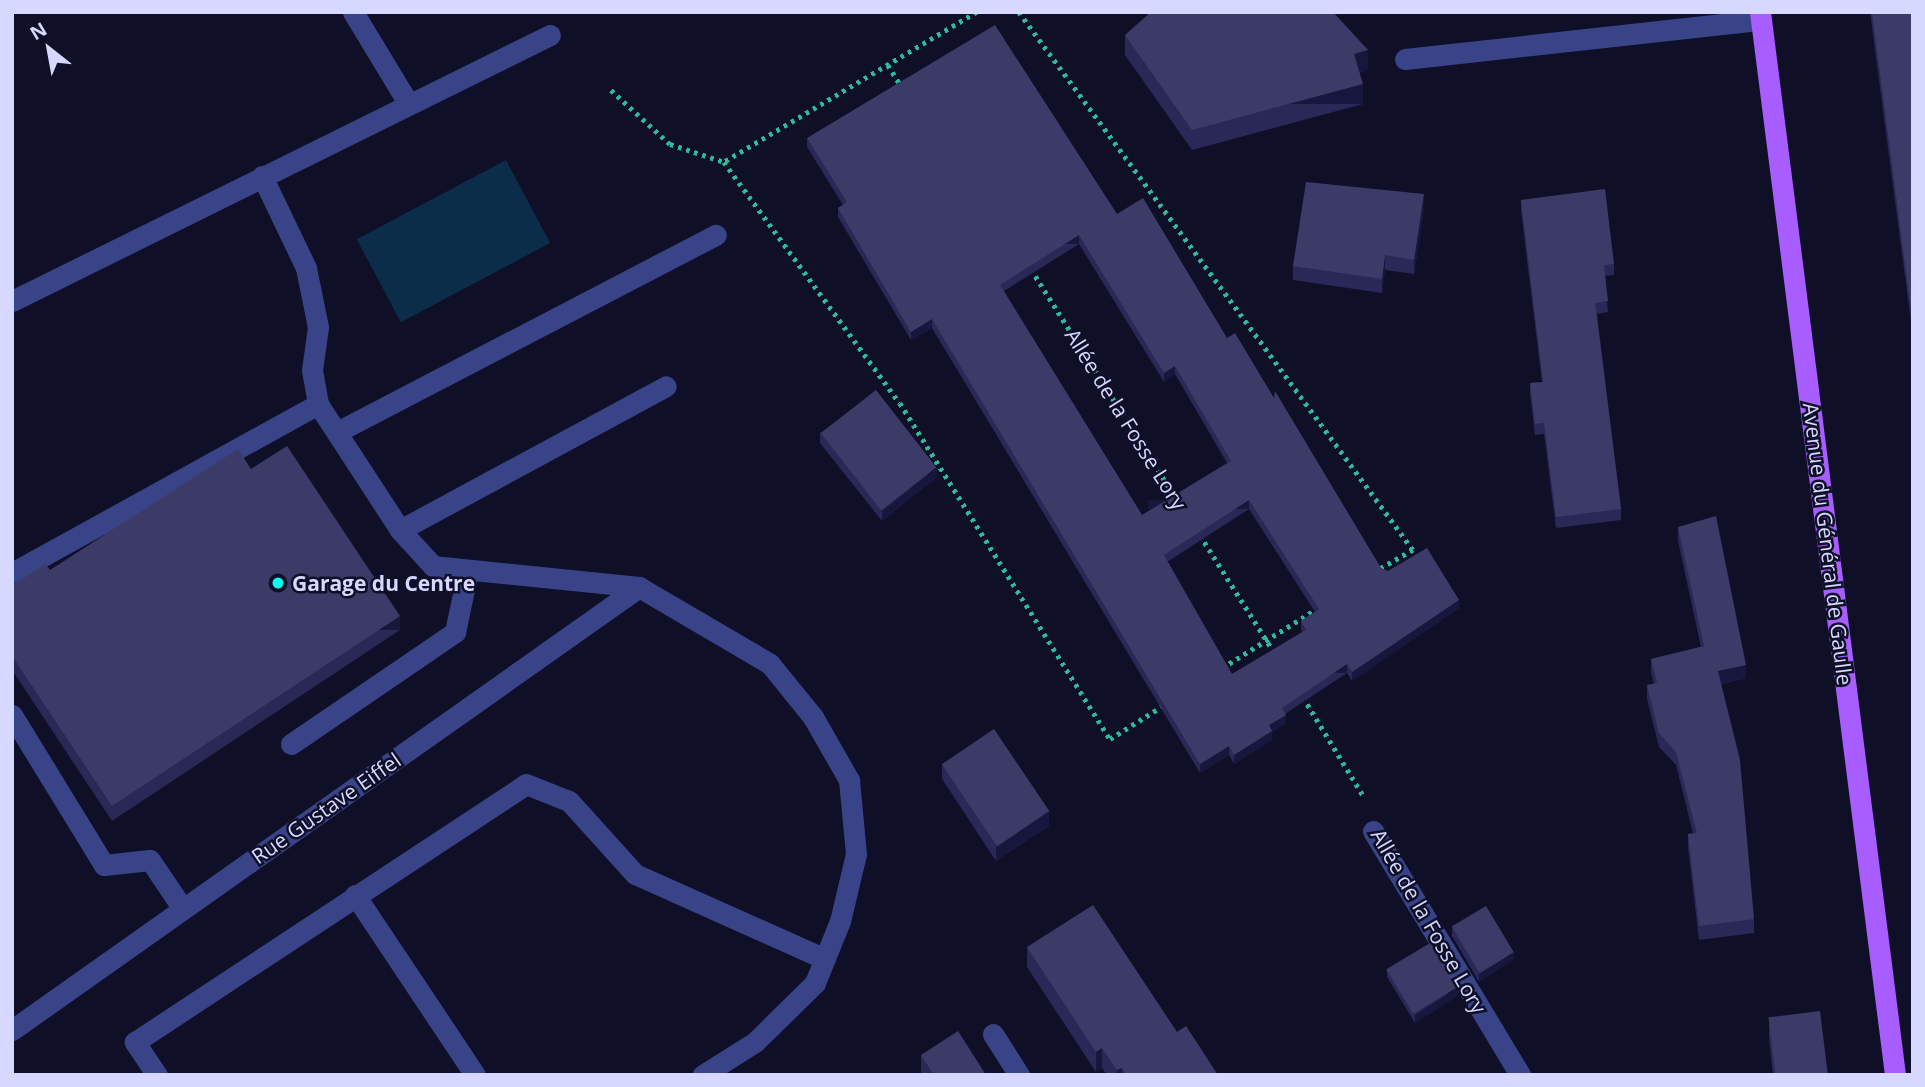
<!DOCTYPE html>
<meta charset="utf-8">
<style>
body{margin:0}
#map{position:relative;width:1925px;height:1087px;overflow:hidden;background:#0f0f28;font-family:"Open Sans",sans-serif}
div>[style]{position:absolute}
.water>*{inset:0;background:#0b2d4a;transform-origin:0 0}
.path>*{height:4.5px;margin-top:-2.25px;transform-origin:0;background:repeating-linear-gradient(90deg,#2dbc9b 0 3.5px,transparent 0 8.5px)}
.minor>*{height:21px;margin:-10.5px;padding:0 10.5px;transform-origin:10.5px;border-radius:10.5px;background:#394387}
.major>*{height:21px;margin:-10.5px;padding:0 10.5px;transform-origin:10.5px;border-radius:10.5px;background:#a75dff}
.wall>*{inset:0;background:#292856}
.shaded-wall>*{inset:0;background:#17163c;transform-origin:0 0}
.building>*{inset:0;background:#3c3b68;transform-origin:0 0}
.dots>*{width:19px;height:19px;translate:-50% -50%;box-sizing:border-box;border:4px solid #0f0f28;border-radius:50%}
span{translate:-50% -50%;white-space:nowrap;text-align:center;line-height:1.15;-webkit-text-stroke:5px #0f0f28;paint-order:stroke}
.street-label{font-size:21px;color:#d6d8ff}
.poi-label{font-size:21px;color:#d6d8ff;font-weight:700}
.left{translate:0 -50%;text-align:left}
.frame{position:absolute;inset:0;border:14px solid #d6d8ff;pointer-events:none}
.north{position:absolute;left:14px;top:14px;width:70px;height:70px;-webkit-text-stroke:5px #0f0f28;paint-order:stroke;rotate:329deg;font-size:19px;font-weight:700;line-height:28px;text-align:center;color:#d6d8ff}
.north::after{content:'';display:block;margin:auto;width:24px;height:32px;background:#d6d8ff;clip-path:polygon(50% 0,100% 100%,50% 72%,0 100%)}
</style>
<div id="map">
<div class="water">
<i style="left:506px;top:160px;width:94px;height:169px;rotate:62deg"></i>
</div>
<div class="path">
<i style="left:977px;top:12px;width:294px;rotate:149.3deg"></i>
<i style="left:724px;top:162px;width:298px;rotate:53.9deg"></i>
<i style="left:900px;top:403px;width:396px;rotate:58deg"></i>
<i style="left:1110px;top:739px;width:64px;rotate:-32.2deg"></i>
<i style="left:1019px;top:12px;width:667px;rotate:53.78deg"></i>
<i style="left:1413px;top:550px;width:39px;rotate:150deg"></i>
<i style="left:888px;top:65px;width:25px;rotate:58deg"></i>
<i style="left:611px;top:90px;width:80px;rotate:42.5deg"></i>
<i style="left:670px;top:144px;width:57px;rotate:18.4deg"></i>
<i style="left:1031px;top:269px;width:271px;rotate:57.7deg"></i>
<i style="left:1200px;top:535px;width:142px;rotate:57.7deg"></i>
<i style="left:1222px;top:668px;width:113px;rotate:-32deg"></i>
<i style="left:1303px;top:697px;width:117px;rotate:58.6deg"></i>
</div>
<div class="minor">
<i style="left:353px;top:12px;width:104px;rotate:58.8deg"></i>
<i style="left:1405px;top:59px;width:358px;rotate:-6.3deg"></i>
<i style="left:262px;top:176px;width:102px;rotate:64.4deg"></i>
<i style="left:306px;top:268px;width:60px;rotate:78.5deg"></i>
<i style="left:318px;top:327px;width:43px;rotate:97.9deg"></i>
<i style="left:312px;top:370px;width:35px;rotate:80deg"></i>
<i style="left:318px;top:404px;width:150px;rotate:56.9deg"></i>
<i style="left:400px;top:530px;width:49px;rotate:47.5deg"></i>
<i style="left:433px;top:566px;width:207px;rotate:5.8deg"></i>
<i style="left:639px;top:587px;width:152px;rotate:30.4deg"></i>
<i style="left:770px;top:664px;width:68px;rotate:50.9deg"></i>
<i style="left:813px;top:717px;width:73px;rotate:60.3deg"></i>
<i style="left:849px;top:780px;width:74px;rotate:84.6deg"></i>
<i style="left:856px;top:854px;width:69px;rotate:103.4deg"></i>
<i style="left:840px;top:921px;width:67px;rotate:112deg"></i>
<i style="left:815px;top:983px;width:84px;rotate:135.5deg"></i>
<i style="left:755px;top:1042px;width:62px;rotate:147.6deg"></i>
<i style="left:12px;top:301px;width:600px;rotate:-26.31deg"></i>
<i style="left:337px;top:432px;width:427px;rotate:-27.5deg"></i>
<i style="left:400px;top:530px;width:302px;rotate:-28.4deg"></i>
<i style="left:12px;top:573px;width:350px;rotate:-28.9deg"></i>
<i style="left:12px;top:715px;width:176px;rotate:58.5deg"></i>
<i style="left:104px;top:865px;width:46px;rotate:-6.2deg"></i>
<i style="left:150px;top:860px;width:59px;rotate:56deg"></i>
<i style="left:291px;top:744px;width:199px;rotate:-34.3deg"></i>
<i style="left:455px;top:632px;width:62px;rotate:-78deg"></i>
<i style="left:1373px;top:831px;width:285px;rotate:58.9deg"></i>
<i style="left:355px;top:895px;width:216px;rotate:56.3deg"></i>
<i style="left:12px;top:1030px;width:768px;rotate:-35.24deg"></i>
<i style="left:993px;top:1034px;width:49px;rotate:57.6deg"></i>
<i style="left:157px;top:1075px;width:40px;rotate:-124deg"></i>
<i style="left:135px;top:1042px;width:468px;rotate:-33.4deg"></i>
<i style="left:526px;top:784px;width:46px;rotate:21.6deg"></i>
<i style="left:569px;top:801px;width:98px;rotate:47.9deg"></i>
<i style="left:635px;top:874px;width:208px;rotate:24.1deg"></i>
</div>
<div class="major">
<i style="left:1760px;top:12px;width:1072px;rotate:82.76deg"></i>
</div>
<div class="wall">
<i style="clip-path:polygon(1145px 12px,1333px 12px,1368px 70px,1359px 73px,1363px 104px,1192px 150px,1125px 55px,1125px 35px,1148px 15px)"></i>
<i style="clip-path:polygon(1870px 12px,1913px 12px,1913px 337px)"></i>
<i style="clip-path:polygon(evenodd,807px 138px,1117px 214px,1227px 338px,1274px 398px,1381px 568px,1459px 608px,1352px 681px,1347px 673px,1285px 714px,1286px 723px,1272px 732px,1272px 740px,1234px 764px,1229px 755px,1200px 773px,932px 328px,911px 340px,838px 217px,838px 208px,843px 205px,807px 147px,807px 138px,1079px 244px,1164px 382px,1175px 374px,1227px 463px,1142px 515px,1004px 291px,1079px 244px,807px 138px,1249px 509px,1315px 612px,1301px 621px,1301px 629px,1302px 632px,1232px 674px,1167px 562px,1249px 509px)"></i>
<i style="clip-path:polygon(1521px 200px,1614px 264px,1614px 275px,1605px 276px,1608px 312px,1597px 314px,1621px 509px,1621px 520px,1556px 528px,1544px 434px,1535px 435px,1530px 394px,1530px 383px,1542px 382px,1521px 211px)"></i>
<i style="clip-path:polygon(1424px 209px,1414px 274px,1385px 270px,1382px 293px,1293px 280px,1293px 266px)"></i>
<i style="clip-path:polygon(820px 432px,937px 477px,882px 521px,820px 443px)"></i>
<i style="clip-path:polygon(251px 469px,400px 630px,112px 821px,12px 670px,12px 586px,50px 570px)"></i>
<i style="clip-path:polygon(1678px 527px,1746px 678px,1721px 684px,1754px 919px,1754px 933px,1699px 940px,1688px 848px,1688px 834px,1693px 833px,1676px 765px,1659px 747px,1647px 699px,1647px 685px,1654px 684px,1651px 673px,1651px 659px,1701px 647px,1678px 541px)"></i>
<i style="clip-path:polygon(942px 765px,1049px 826px,996px 861px,942px 779px)"></i>
<i style="clip-path:polygon(1452px 928px,1514px 959px,1479px 982px,1452px 936px)"></i>
<i style="clip-path:polygon(1027px 947px,1177px 1032px,1218px 1075px,1107px 1075px,1102px 1068px,1096px 1072px,1027px 967px)"></i>
<i style="clip-path:polygon(1387px 970px,1457px 996px,1415px 1023px,1387px 977px)"></i>
<i style="clip-path:polygon(1769px 1019px,1828px 1075px,1773px 1075px,1769px 1039px)"></i>
<i style="clip-path:polygon(921px 1055px,986px 1075px,921px 1075px)"></i>
</div>
<div class="shaded-wall">
<i style="clip-path:polygon(1368px 50px,1368px 70px,1354px 74px,1354px 54px)"></i>
<i style="left:1363px;top:84px;width:20px;height:177px;rotate:90deg"></i>
<i style="clip-path:polygon(1424px 194px,1424px 209px,1414px 274px,1414px 260px)"></i>
<i style="left:1079px;top:235px;width:9px;height:93px;rotate:90deg"></i>
<i style="clip-path:polygon(1385px 255px,1385px 270px,1382px 293px,1382px 279px)"></i>
<i style="clip-path:polygon(932px 319px,932px 328px,911px 340px,911px 332px)"></i>
<i style="clip-path:polygon(1175px 366px,1175px 374px,1164px 382px,1164px 373px)"></i>
<i style="clip-path:polygon(937px 467px,937px 477px,882px 521px,882px 511px)"></i>
<i style="left:1249px;top:500px;width:9px;height:101px;rotate:90deg"></i>
<i style="clip-path:polygon(1459px 600px,1459px 608px,1352px 681px,1352px 672px)"></i>
<i style="left:400px;top:616px;width:14px;height:345px;rotate:90deg"></i>
<i style="left:1347px;top:664px;width:9px;height:78px;rotate:90deg"></i>
<i style="clip-path:polygon(1746px 665px,1746px 678px,1718px 684px,1718px 671px)"></i>
<i style="clip-path:polygon(1286px 715px,1286px 723px,1272px 732px,1272px 740px,1234px 764px,1234px 755px,1269px 725px)"></i>
<i style="clip-path:polygon(1229px 746px,1229px 755px,1200px 773px,1200px 764px)"></i>
<i style="clip-path:polygon(1049px 811px,1049px 826px,996px 861px,996px 847px)"></i>
<i style="clip-path:polygon(1514px 952px,1514px 959px,1479px 982px,1479px 974px)"></i>
<i style="clip-path:polygon(1457px 988px,1457px 996px,1415px 1023px,1415px 1015px)"></i>
<i style="clip-path:polygon(1102px 1048px,1102px 1068px,1096px 1072px,1096px 1052px)"></i>
<i style="clip-path:polygon(1122px 1068px,1122px 1075px,1117px 1075px,1117px 1070px)"></i>
</div>
<div class="building">
<i style="clip-path:polygon(1151px 12px,1333px 12px,1368px 50px,1354px 54px,1363px 84px,1192px 130px,1125px 35px)"></i>
<i style="clip-path:polygon(1872px 12px,1913px 12px,1913px 325px)"></i>
<i style="clip-path:polygon(evenodd,995px 25px,1117px 214px,1143px 198px,1227px 338px,1235px 333px,1274px 398px,1275px 391px,1381px 568px,1388px 571px,1427px 548px,1459px 600px,1352px 672px,1347px 664px,1282px 708px,1286px 715px,1269px 725px,1272px 731px,1234px 755px,1229px 746px,1200px 764px,932px 319px,911px 332px,838px 208px,847px 202px,807px 138px,995px 25px,1079px 235px,1164px 373px,1175px 366px,1231px 461px,1142px 515px,1000px 285px,1079px 235px,995px 25px,1249px 500px,1319px 609px,1301px 621px,1306px 630px,1232px 674px,1164px 555px,1249px 500px)"></i>
<i style="clip-path:polygon(1306px 182px,1424px 194px,1414px 260px,1385px 255px,1382px 279px,1293px 266px)"></i>
<i style="clip-path:polygon(1605px 189px,1614px 264px,1604px 265px,1608px 301px,1595px 303px,1621px 509px,1556px 517px,1544px 423px,1535px 424px,1530px 383px,1543px 382px,1521px 200px)"></i>
<i style="left:876px;top:390px;width:98px;height:70px;rotate:52deg"></i>
<i style="clip-path:polygon(287px 446px,400px 616px,112px 806px,12px 656px,12px 586px,45px 564px,50px 570px,238px 449px,251px 469px)"></i>
<i style="clip-path:polygon(1716px 516px,1746px 665px,1718px 671px,1740px 760px,1754px 919px,1699px 926px,1688px 834px,1697px 833px,1676px 752px,1659px 733px,1647px 685px,1657px 683px,1651px 659px,1704px 646px,1678px 527px)"></i>
<i style="left:994px;top:729px;width:99px;height:63px;rotate:56deg"></i>
<i style="clip-path:polygon(1093px 905px,1177px 1032px,1186px 1026px,1218px 1075px,1126px 1075px,1122px 1068px,1117px 1070px,1102px 1048px,1096px 1052px,1027px 947px)"></i>
<i style="left:1486px;top:906px;width:54px;height:40px;rotate:59deg"></i>
<i style="left:1430px;top:943px;width:52px;height:51px;rotate:59deg"></i>
<i style="left:1820px;top:1011px;width:64px;height:52px;rotate:83deg"></i>
<i style="clip-path:polygon(958px 1031px,986px 1075px,934px 1075px,921px 1055px)"></i>
</div>
<div class="dots">
<i style="left:278px;top:583px;background:#02ffee"></i>
</div>
<div class="street-label">
<span style="left:1126px;top:419px;rotate:58deg">Allée de la Fosse Lory</span>
<span style="left:1828px;top:544px;rotate:83deg">Avenue du Général de Gaulle</span>
<span style="left:326px;top:808px;rotate:-35deg">Rue Gustave Eiffel</span>
<span style="left:1429px;top:921px;rotate:60deg">Allée de la Fosse Lory</span>
</div>
<div class="poi-label">
<span class="left" style="left:292px;top:583px">Garage du Centre</span>
</div>
<div class="frame"></div>
<div class="north">N</div>
</div>
